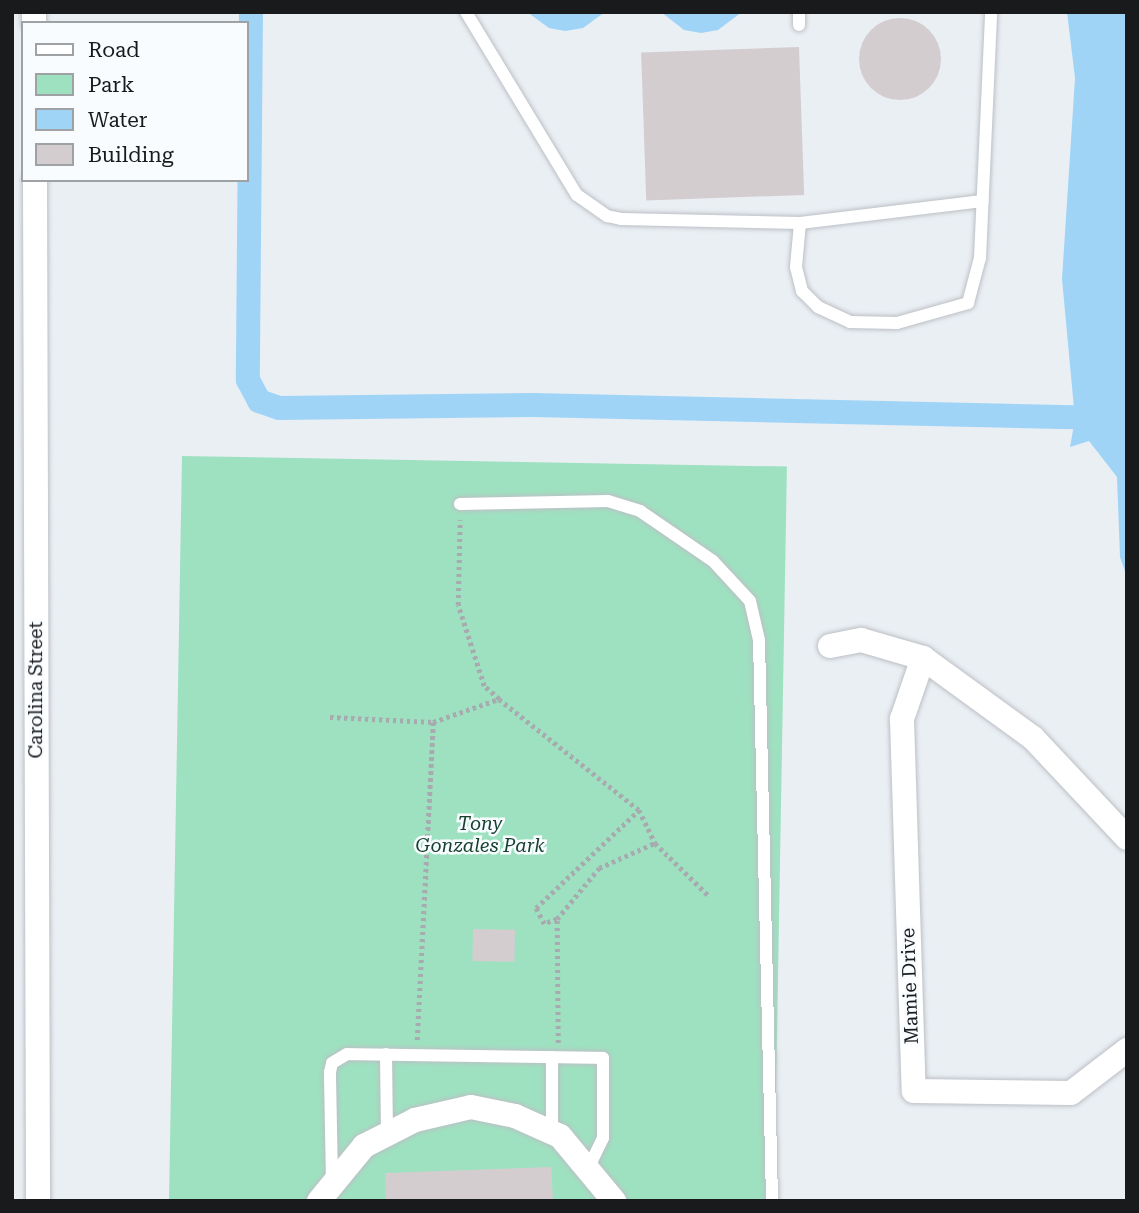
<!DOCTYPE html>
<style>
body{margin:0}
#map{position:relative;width:1139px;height:1213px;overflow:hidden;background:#eaeff4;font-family:"Roboto Serif",serif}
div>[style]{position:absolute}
.green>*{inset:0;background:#9ee1c0;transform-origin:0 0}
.water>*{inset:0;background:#a0d4f7}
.canal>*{height:24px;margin:-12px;padding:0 12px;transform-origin:12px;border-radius:12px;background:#a0d4f7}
.building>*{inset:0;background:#d4cdd0;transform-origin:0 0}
.round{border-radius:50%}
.path>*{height:4.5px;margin-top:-2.25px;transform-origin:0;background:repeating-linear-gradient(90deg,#a7abaf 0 3.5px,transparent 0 7px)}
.roads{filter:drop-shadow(0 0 2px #bcc0c5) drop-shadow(0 0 2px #bcc0c5)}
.lane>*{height:12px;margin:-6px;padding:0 6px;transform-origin:6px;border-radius:6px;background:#fff}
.street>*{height:24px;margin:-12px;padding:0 12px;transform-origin:12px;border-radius:12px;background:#fff}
span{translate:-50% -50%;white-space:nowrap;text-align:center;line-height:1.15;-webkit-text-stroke:5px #f9fcff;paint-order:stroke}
.street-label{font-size:19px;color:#191a1c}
.park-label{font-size:19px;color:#15422f;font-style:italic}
.frame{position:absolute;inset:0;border:14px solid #191a1c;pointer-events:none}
.legend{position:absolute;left:21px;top:21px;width:228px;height:161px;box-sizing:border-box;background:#f9fcff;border:2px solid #9fa2a4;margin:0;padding:9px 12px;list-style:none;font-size:21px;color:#191a1c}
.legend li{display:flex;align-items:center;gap:14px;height:35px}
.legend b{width:35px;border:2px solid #9fa2a4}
</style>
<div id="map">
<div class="green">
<i style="left:182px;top:456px;width:605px;height:745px;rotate:1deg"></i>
</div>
<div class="water">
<i style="clip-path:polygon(527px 12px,605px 12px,583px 28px,565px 31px,549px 28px)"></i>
<i style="clip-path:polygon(661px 12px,742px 12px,718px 30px,701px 33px,684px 30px)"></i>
<i style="clip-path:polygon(1067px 12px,1127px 12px,1127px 577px,1120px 557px,1117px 477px,1089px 441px,1070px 447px,1075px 419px,1062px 279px,1075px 78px)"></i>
</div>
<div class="canal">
<i style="left:251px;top:12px;width:368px;rotate:90.5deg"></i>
<i style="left:248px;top:380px;width:24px;rotate:62deg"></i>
<i style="left:259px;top:401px;width:21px;rotate:19deg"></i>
<i style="left:279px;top:408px;width:254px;rotate:-0.7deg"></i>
<i style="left:533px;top:405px;width:574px;rotate:1.3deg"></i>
</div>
<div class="building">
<i class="round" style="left:859px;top:18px;width:82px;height:82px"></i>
<i style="left:799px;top:47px;width:148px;height:158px;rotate:88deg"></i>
<i style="left:473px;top:929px;width:42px;height:32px;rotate:1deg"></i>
<i style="clip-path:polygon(551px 1167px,553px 1201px,386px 1201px,385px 1173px)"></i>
</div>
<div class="path">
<i style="left:499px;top:699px;width:179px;rotate:38.4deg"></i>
<i style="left:639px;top:810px;width:37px;rotate:64deg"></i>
<i style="left:655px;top:843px;width:77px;rotate:44.5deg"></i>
<i style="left:330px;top:717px;width:103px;rotate:2.8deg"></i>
<i style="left:557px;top:919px;width:14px;rotate:159deg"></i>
<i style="left:544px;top:924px;width:18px;rotate:-117deg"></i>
<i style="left:536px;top:908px;width:142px;rotate:-43.6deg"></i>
<i style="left:417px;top:1040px;width:318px;rotate:-87.1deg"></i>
<i style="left:433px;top:722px;width:70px;rotate:-19.2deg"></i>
<i style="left:499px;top:699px;width:20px;rotate:-139deg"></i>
<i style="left:484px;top:686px;width:85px;rotate:-107.8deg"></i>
<i style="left:458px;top:605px;width:85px;rotate:-88.7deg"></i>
<i style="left:558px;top:1043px;width:124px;rotate:-90.5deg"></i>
<i style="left:557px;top:919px;width:66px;rotate:-50.5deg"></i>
<i style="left:599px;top:868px;width:61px;rotate:-24.1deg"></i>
</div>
<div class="roads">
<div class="lane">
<i style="left:466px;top:12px;width:214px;rotate:58.8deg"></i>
<i style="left:577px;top:195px;width:37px;rotate:35deg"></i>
<i style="left:607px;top:216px;width:14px;rotate:12deg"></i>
<i style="left:621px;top:219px;width:179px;rotate:1.3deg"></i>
<i style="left:800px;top:223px;width:44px;rotate:95.2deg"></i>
<i style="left:796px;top:267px;width:25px;rotate:76deg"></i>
<i style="left:802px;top:291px;width:23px;rotate:45deg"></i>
<i style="left:818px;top:307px;width:35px;rotate:25deg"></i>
<i style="left:850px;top:322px;width:47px;rotate:1.2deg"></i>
<i style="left:897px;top:323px;width:74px;rotate:-15.7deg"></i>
<i style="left:968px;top:303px;width:47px;rotate:-75.1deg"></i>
<i style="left:980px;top:258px;width:246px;rotate:-87.4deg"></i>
<i style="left:799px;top:12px;width:13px;rotate:90deg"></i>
<i style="left:800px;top:223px;width:184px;rotate:-6.9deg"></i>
<i style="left:460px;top:504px;width:148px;rotate:-1.2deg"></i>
<i style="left:608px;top:501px;width:34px;rotate:17deg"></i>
<i style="left:640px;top:511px;width:88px;rotate:34.4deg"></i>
<i style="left:713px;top:561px;width:54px;rotate:47.2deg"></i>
<i style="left:750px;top:601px;width:40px;rotate:77deg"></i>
<i style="left:759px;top:640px;width:561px;rotate:88.67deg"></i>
<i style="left:386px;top:1054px;width:78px;rotate:89.3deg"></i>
<i style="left:552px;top:1132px;width:75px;rotate:-90deg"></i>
<i style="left:332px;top:1181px;width:109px;rotate:-91.1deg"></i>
<i style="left:330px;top:1072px;width:9px;rotate:-77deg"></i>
<i style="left:332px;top:1063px;width:17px;rotate:-31deg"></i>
<i style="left:347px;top:1054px;width:256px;rotate:0.9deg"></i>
<i style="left:603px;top:1058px;width:80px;rotate:90deg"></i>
<i style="left:603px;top:1138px;width:34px;rotate:116deg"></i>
</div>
<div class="street">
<i style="left:34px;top:12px;width:11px;rotate:90deg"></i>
<i style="left:35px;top:180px;width:1021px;rotate:89.83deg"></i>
<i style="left:830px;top:646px;width:32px;rotate:-11deg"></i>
<i style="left:861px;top:640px;width:65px;rotate:16.2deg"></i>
<i style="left:923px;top:658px;width:136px;rotate:36deg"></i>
<i style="left:1033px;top:738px;width:137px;rotate:46.8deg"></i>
<i style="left:923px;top:658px;width:65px;rotate:109deg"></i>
<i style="left:902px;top:719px;width:372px;rotate:88.2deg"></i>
<i style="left:914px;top:1091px;width:157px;rotate:0.7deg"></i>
<i style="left:1071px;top:1093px;width:71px;rotate:-37.5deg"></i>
<i style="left:319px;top:1201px;width:71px;rotate:-50.7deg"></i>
<i style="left:364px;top:1146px;width:57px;rotate:-27deg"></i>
<i style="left:415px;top:1120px;width:57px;rotate:-13.1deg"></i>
<i style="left:471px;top:1107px;width:45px;rotate:11.6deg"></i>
<i style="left:515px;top:1116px;width:49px;rotate:24deg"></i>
<i style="left:560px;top:1136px;width:85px;rotate:50.3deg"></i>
</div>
</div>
<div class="street-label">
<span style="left:36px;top:690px;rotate:-90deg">Carolina Street</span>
<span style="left:910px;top:986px;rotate:-92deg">Mamie Drive</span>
</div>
<div class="park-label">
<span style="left:480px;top:835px">Tony<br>Gonzales Park</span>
</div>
<div class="frame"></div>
<ul class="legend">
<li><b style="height:9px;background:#fff"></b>Road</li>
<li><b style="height:19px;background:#9ee1c0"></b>Park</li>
<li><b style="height:19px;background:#a0d4f7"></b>Water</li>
<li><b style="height:19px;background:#d4cdd0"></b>Building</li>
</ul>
</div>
